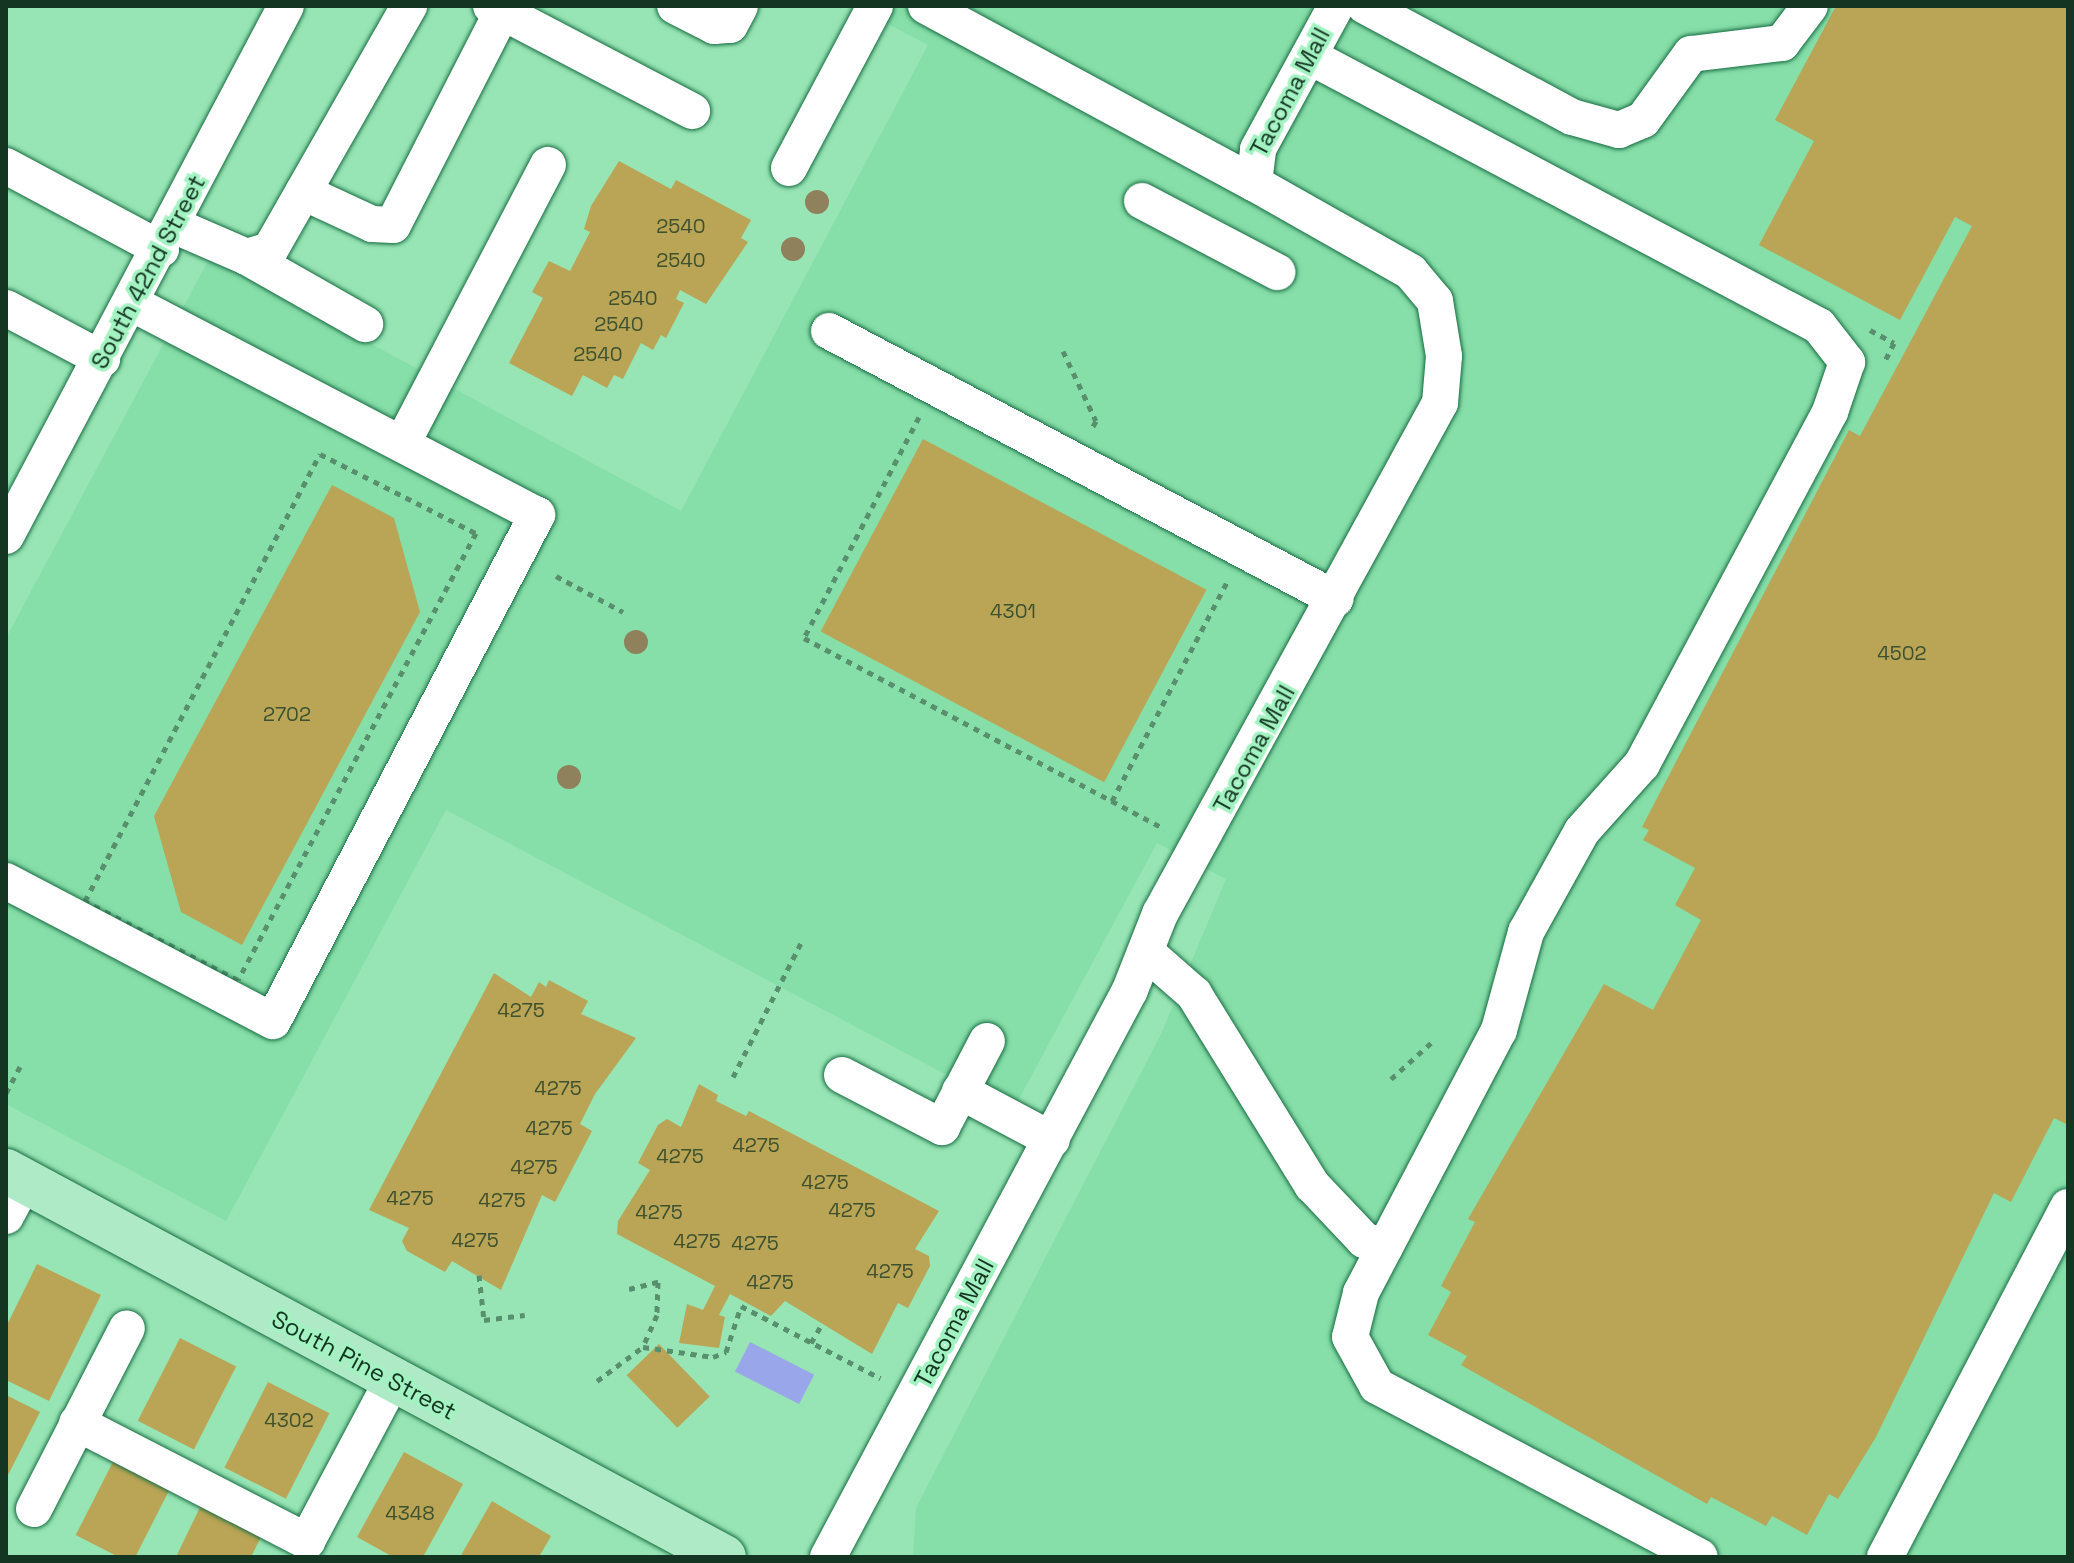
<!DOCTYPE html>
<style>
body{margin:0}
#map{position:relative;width:2074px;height:1563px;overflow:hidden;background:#97e5b4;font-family:"Space Grotesk",sans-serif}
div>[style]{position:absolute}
.built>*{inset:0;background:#86dea8}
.water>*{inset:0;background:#9aa6ea;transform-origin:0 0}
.building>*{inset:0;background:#b9a555;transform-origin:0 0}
.path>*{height:5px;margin-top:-2.5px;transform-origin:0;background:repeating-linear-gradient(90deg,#58906e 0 6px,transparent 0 12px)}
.roads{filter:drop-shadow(0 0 2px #176c42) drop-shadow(0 0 2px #176c42)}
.minor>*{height:36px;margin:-18px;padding:0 18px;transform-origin:18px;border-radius:18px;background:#fff}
.major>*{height:44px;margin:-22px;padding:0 22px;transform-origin:22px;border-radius:22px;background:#aeeac6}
.trees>*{width:24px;height:24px;margin:-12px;border-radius:50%;background:#90815d}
span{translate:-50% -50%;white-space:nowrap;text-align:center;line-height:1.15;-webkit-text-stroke:7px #a3f2c1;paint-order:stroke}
.number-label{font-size:20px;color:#3d512f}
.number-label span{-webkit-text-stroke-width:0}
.street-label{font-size:24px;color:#143522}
.frame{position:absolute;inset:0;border:8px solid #143522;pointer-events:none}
</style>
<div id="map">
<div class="built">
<i style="clip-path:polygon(854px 6px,2068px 6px,2068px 1557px,913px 1557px,916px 1508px,1161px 1034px,1226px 879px,1157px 843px,1013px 1110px,446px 810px,226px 1221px,6px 1104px,6px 638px,210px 257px,681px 511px,928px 45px)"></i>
</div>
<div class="water">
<i style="left:750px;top:1342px;width:72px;height:33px;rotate:27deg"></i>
</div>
<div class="building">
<i style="clip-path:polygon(1836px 6px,2068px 6px,2068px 1125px,2054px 1118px,2011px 1202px,1994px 1193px,1876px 1437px,1838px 1499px,1829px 1494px,1807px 1535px,1772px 1516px,1766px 1526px,1711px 1497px,1707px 1504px,1461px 1365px,1467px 1356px,1428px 1335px,1451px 1292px,1441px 1286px,1475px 1222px,1468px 1219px,1604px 984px,1653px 1010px,1701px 920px,1675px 905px,1695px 868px,1643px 840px,1649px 830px,1642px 827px,1849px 430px,1860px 436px,1972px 226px,1955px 217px,1900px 320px,1759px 245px,1814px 141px,1775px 120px)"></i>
<i style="clip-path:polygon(619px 161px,671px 189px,676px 180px,751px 220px,741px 238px,748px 242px,706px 304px,680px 290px,676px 299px,684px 303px,666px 338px,661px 335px,653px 350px,641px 343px,623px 379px,614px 375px,607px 388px,583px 375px,572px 396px,509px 363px,543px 298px,532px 292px,549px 261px,570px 271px,590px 232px,584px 229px,591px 206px)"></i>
<i style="left:923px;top:439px;width:321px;height:218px;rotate:28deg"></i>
<i style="clip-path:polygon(332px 485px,394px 518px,420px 612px,242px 945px,181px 912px,154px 816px)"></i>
<i style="clip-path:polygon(494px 973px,531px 997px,539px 982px,546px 987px,549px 980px,588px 1001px,581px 1014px,636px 1038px,595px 1094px,580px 1124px,592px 1131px,555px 1202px,542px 1195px,501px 1290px,452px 1261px,445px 1272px,407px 1251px,402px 1241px,409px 1228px,369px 1210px)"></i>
<i style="clip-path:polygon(699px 1084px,718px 1095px,716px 1101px,746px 1116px,749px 1111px,939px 1211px,915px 1249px,929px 1256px,930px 1266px,908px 1308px,898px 1303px,872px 1354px,785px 1301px,771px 1316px,730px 1294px,719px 1315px,725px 1317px,719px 1348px,679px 1343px,687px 1304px,703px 1310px,715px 1286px,617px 1234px,618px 1221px,650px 1170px,638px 1163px,658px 1125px,667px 1119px,681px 1127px)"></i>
<i style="clip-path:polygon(37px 1264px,101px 1295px,49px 1401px,6px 1380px,6px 1327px)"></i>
<i style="left:180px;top:1338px;width:63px;height:93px;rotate:27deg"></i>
<i style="left:659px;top:1344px;width:73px;height:45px;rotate:46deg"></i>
<i style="left:268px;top:1382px;width:69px;height:96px;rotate:27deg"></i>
<i style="clip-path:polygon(6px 1395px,40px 1412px,6px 1479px)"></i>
<i style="clip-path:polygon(404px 1452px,463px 1484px,423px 1557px,393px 1557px,357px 1537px)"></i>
<i style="left:117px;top:1454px;width:63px;height:91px;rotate:27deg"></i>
<i style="clip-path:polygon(205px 1497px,266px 1527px,251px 1557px,176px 1557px)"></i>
<i style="clip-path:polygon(492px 1501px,551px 1536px,539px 1557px,460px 1557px)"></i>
</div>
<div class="path">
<i style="left:1870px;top:330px;width:27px;rotate:28deg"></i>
<i style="left:1894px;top:343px;width:22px;rotate:117deg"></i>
<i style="left:1063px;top:351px;width:77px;rotate:64.8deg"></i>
<i style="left:1096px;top:421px;width:10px;rotate:119deg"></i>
<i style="left:919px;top:417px;width:249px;rotate:117.5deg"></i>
<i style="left:804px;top:638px;width:408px;rotate:27.9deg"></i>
<i style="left:320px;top:454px;width:175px;rotate:26.9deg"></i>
<i style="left:476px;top:533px;width:506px;rotate:118.03deg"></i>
<i style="left:238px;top:980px;width:172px;rotate:-152.7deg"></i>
<i style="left:85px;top:901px;width:505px;rotate:-62.27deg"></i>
<i style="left:556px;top:576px;width:76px;rotate:28.2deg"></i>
<i style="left:1112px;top:801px;width:247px;rotate:-62.3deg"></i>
<i style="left:733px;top:1077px;width:150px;rotate:-63.1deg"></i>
<i style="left:1391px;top:1079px;width:57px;rotate:-42.1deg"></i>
<i style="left:6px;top:1093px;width:30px;rotate:-62deg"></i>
<i style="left:479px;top:1275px;width:45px;rotate:83.7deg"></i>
<i style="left:484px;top:1320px;width:41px;rotate:-7deg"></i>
<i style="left:629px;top:1289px;width:30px;rotate:-14deg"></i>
<i style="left:658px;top:1282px;width:33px;rotate:92deg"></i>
<i style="left:657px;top:1315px;width:35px;rotate:114deg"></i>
<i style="left:643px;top:1347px;width:71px;rotate:8.1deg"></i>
<i style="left:713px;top:1357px;width:14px;rotate:-21deg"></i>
<i style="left:726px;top:1352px;width:48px;rotate:-71.9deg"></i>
<i style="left:741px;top:1306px;width:157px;rotate:27.4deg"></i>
<i style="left:811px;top:1343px;width:22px;rotate:-60deg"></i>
<i style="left:597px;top:1381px;width:57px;rotate:-36.5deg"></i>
</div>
<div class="roads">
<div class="minor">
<i style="left:491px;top:6px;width:227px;rotate:27.6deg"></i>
<i style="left:675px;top:6px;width:44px;rotate:27.1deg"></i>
<i style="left:714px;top:26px;width:16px;rotate:-4deg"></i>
<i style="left:730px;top:25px;width:21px;rotate:-62deg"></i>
<i style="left:926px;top:6px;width:373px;rotate:28.4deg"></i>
<i style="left:1365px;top:6px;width:235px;rotate:28.2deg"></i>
<i style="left:1572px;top:117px;width:49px;rotate:15.5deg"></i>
<i style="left:1619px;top:130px;width:26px;rotate:-23deg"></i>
<i style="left:1643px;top:120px;width:82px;rotate:-54deg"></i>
<i style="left:1691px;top:54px;width:92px;rotate:-6.9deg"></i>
<i style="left:1782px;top:43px;width:46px;rotate:-52.9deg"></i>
<i style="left:1309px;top:56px;width:577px;rotate:27.9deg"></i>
<i style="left:1819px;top:326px;width:46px;rotate:52.1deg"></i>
<i style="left:1847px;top:362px;width:53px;rotate:108.8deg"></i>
<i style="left:1830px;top:412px;width:399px;rotate:118.1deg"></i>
<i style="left:1642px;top:764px;width:90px;rotate:131.8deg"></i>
<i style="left:1582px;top:831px;width:115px;rotate:119deg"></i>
<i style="left:1526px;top:932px;width:102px;rotate:105.4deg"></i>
<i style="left:1499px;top:1030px;width:297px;rotate:117.7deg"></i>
<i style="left:1361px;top:1293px;width:45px;rotate:104deg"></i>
<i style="left:1350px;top:1337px;width:56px;rotate:61.1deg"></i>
<i style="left:1377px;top:1386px;width:365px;rotate:27.9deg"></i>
<i style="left:6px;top:166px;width:176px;rotate:28.2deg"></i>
<i style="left:789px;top:168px;width:183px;rotate:-62deg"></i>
<i style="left:303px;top:192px;width:76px;rotate:24.9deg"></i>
<i style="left:372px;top:224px;width:21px;rotate:3deg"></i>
<i style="left:393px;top:225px;width:239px;rotate:-62.9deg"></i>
<i style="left:1142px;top:201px;width:153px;rotate:27.7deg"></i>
<i style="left:173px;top:225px;width:81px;rotate:23.4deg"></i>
<i style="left:247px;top:257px;width:24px;rotate:-17deg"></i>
<i style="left:270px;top:250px;width:281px;rotate:-60.3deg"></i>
<i style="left:247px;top:257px;width:136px;rotate:29.6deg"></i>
<i style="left:6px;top:308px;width:109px;rotate:28deg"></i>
<i style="left:829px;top:331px;width:573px;rotate:27.86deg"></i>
<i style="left:402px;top:444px;width:315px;rotate:-62.4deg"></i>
<i style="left:6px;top:536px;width:599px;rotate:-62.15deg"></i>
<i style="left:6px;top:881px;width:301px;rotate:27.7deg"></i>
<i style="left:273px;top:1021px;width:571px;rotate:-62.45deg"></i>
<i style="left:537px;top:515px;width:457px;rotate:-152.4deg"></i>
<i style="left:1146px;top:952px;width:64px;rotate:41.2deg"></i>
<i style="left:1194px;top:994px;width:225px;rotate:58.3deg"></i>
<i style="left:1312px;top:1185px;width:76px;rotate:46.6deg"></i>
<i style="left:1364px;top:1240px;width:22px;rotate:21deg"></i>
<i style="left:842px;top:1075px;width:113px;rotate:27.5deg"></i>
<i style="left:942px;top:1127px;width:97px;rotate:-62.4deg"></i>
<i style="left:960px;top:1091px;width:104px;rotate:28deg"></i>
<i style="left:6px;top:1216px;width:40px;rotate:-62deg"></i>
<i style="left:77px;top:1423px;width:259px;rotate:27.2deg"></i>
<i style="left:307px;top:1541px;width:181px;rotate:-62deg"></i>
<i style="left:34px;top:1509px;width:203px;rotate:-62.8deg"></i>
<i style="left:828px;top:1557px;width:642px;rotate:-61.96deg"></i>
<i style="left:1130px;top:990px;width:82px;rotate:-68.5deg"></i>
<i style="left:1160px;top:914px;width:583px;rotate:-61.28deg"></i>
<i style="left:1440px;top:403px;width:47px;rotate:-85.1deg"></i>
<i style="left:1444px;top:356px;width:56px;rotate:-99.3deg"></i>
<i style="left:1435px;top:301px;width:38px;rotate:-130deg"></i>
<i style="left:1411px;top:272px;width:180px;rotate:-150.5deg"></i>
<i style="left:1254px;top:183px;width:34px;rotate:-83deg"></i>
<i style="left:1258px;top:149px;width:163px;rotate:-61.4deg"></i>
<i style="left:1885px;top:1557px;width:395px;rotate:-62.4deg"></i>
</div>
<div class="major">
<i style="left:6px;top:1171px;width:815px;rotate:28.26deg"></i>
</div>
</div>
<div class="trees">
<i style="left:817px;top:202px"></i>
<i style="left:793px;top:249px"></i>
<i style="left:636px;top:642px"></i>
<i style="left:569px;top:777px"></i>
</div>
<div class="number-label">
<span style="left:681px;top:226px">2540</span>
<span style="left:681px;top:260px">2540</span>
<span style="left:633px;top:298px">2540</span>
<span style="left:619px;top:324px">2540</span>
<span style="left:598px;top:354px">2540</span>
<span style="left:1013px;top:611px">4301</span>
<span style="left:1902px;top:653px">4502</span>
<span style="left:287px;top:714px">2702</span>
<span style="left:521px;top:1010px">4275</span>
<span style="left:558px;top:1088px">4275</span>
<span style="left:549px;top:1128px">4275</span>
<span style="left:756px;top:1145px">4275</span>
<span style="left:680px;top:1156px">4275</span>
<span style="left:534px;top:1167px">4275</span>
<span style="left:825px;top:1182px">4275</span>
<span style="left:410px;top:1198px">4275</span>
<span style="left:502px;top:1200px">4275</span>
<span style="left:852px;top:1210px">4275</span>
<span style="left:659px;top:1212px">4275</span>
<span style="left:475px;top:1240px">4275</span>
<span style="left:697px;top:1241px">4275</span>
<span style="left:755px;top:1243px">4275</span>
<span style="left:890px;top:1271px">4275</span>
<span style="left:770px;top:1282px">4275</span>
<span style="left:289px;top:1420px">4302</span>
<span style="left:410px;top:1513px">4348</span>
</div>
<div class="street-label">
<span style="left:1290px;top:92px;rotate:-62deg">Tacoma Mall</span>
<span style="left:148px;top:272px;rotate:-62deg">South 42nd Street</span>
<span style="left:1254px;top:749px;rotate:-61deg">Tacoma Mall</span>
<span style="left:954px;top:1323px;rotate:-62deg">Tacoma Mall</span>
<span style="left:364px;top:1365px;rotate:28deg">South Pine Street</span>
</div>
<div class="frame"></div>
</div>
